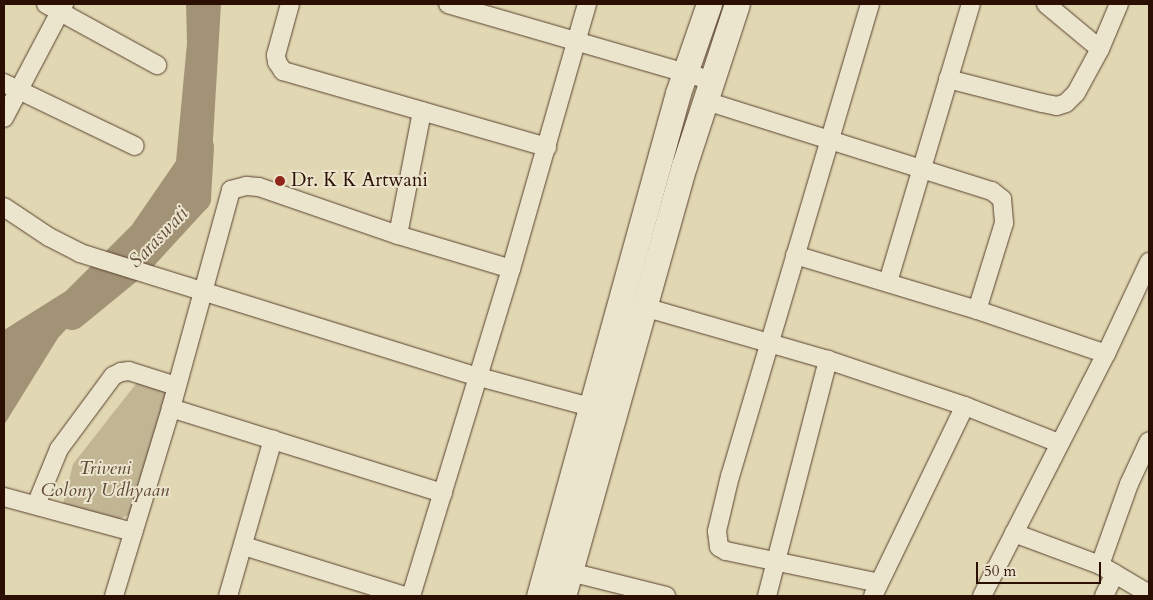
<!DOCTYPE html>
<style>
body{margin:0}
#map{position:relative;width:1153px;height:600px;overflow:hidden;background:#e1d7b2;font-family:Cardo,serif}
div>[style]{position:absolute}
.green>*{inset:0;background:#c2b594}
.water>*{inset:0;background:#a39376}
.river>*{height:30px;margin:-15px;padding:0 15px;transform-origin:15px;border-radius:15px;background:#a39376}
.roads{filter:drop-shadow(0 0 1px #59412f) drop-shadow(0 0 1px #59412f)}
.street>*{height:18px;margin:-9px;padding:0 9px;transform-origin:9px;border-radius:9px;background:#ece5cd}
.secondary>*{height:25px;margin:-12.5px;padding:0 12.5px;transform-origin:12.5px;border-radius:12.5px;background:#ece5cd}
.dots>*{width:14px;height:14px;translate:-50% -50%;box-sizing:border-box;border:2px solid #ece5cd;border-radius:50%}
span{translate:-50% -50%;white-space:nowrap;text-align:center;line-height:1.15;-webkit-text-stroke:4px #ece5cd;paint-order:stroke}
.poi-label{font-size:19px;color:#2c0f03}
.left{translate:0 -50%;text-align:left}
.park-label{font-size:19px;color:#604936;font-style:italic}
.water-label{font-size:20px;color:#624a37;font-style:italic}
.frame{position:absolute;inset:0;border:5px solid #2c0f03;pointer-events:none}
.scale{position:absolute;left:976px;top:562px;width:125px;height:22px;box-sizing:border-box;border:2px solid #2c0f03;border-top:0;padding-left:6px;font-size:15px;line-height:18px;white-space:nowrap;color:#2c0f03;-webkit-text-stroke:4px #ece5cd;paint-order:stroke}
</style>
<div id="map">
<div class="green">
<i style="clip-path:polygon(139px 380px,168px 390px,132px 513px,118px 520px,63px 504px,73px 464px)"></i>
</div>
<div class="water">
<i style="clip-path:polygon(186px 4px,221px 4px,211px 173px,58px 338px,4px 425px,4px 330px,66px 291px,132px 225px,176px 161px,187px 43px)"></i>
</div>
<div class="river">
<i style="left:72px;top:315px;width:85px;rotate:-39.3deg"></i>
<i style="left:138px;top:261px;width:86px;rotate:-47.4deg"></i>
<i style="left:196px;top:198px;width:51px;rotate:-86.6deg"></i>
</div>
<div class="roads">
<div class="street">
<i style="left:46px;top:4px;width:127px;rotate:28.8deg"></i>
<i style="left:290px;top:4px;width:53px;rotate:105.4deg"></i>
<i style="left:276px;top:55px;width:7px;rotate:82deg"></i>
<i style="left:277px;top:62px;width:11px;rotate:56deg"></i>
<i style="left:283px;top:71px;width:275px;rotate:16.1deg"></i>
<i style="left:448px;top:4px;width:276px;rotate:16.2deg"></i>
<i style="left:870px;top:4px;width:492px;rotate:106.5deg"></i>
<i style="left:730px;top:476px;width:57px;rotate:103.3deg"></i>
<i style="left:717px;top:531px;width:16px;rotate:83deg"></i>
<i style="left:719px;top:547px;width:8px;rotate:30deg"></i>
<i style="left:726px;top:551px;width:156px;rotate:11.8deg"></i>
<i style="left:1046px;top:4px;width:70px;rotate:39.8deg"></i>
<i style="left:948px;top:79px;width:97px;rotate:14.3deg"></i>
<i style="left:1042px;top:103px;width:15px;rotate:11deg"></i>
<i style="left:1057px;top:106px;width:9px;rotate:-18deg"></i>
<i style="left:1066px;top:103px;width:14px;rotate:-45deg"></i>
<i style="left:1076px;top:93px;width:50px;rotate:-61.4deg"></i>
<i style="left:1100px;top:49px;width:49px;rotate:-67.1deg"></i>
<i style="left:4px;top:83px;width:145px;rotate:25.7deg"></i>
<i style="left:706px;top:101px;width:300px;rotate:17.5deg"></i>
<i style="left:992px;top:191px;width:13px;rotate:39deg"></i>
<i style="left:1002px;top:199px;width:24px;rotate:85deg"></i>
<i style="left:1004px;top:223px;width:91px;rotate:107.2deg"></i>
<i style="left:4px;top:118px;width:129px;rotate:-62.2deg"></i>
<i style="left:4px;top:207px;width:54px;rotate:33.7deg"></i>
<i style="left:49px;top:237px;width:35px;rotate:27deg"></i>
<i style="left:80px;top:253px;width:418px;rotate:17.3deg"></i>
<i style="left:479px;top:377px;width:126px;rotate:15.1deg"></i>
<i style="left:398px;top:235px;width:126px;rotate:-79deg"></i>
<i style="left:795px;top:255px;width:190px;rotate:16.8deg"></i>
<i style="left:977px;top:310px;width:136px;rotate:18.8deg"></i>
<i style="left:888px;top:282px;width:290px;rotate:-73.4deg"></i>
<i style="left:644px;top:307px;width:191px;rotate:16.1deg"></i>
<i style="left:828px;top:360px;width:145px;rotate:18.6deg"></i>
<i style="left:965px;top:406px;width:101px;rotate:21.5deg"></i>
<i style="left:171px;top:408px;width:285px;rotate:17.4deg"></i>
<i style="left:4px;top:497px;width:134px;rotate:15.2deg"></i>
<i style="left:36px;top:505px;width:61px;rotate:-67.7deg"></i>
<i style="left:59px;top:449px;width:91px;rotate:-53.5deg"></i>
<i style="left:113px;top:376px;width:9px;rotate:-27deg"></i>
<i style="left:121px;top:372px;width:8px;rotate:-7deg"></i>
<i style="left:129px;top:371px;width:49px;rotate:17.7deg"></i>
<i style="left:1014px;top:533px;width:92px;rotate:20.4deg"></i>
<i style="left:1100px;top:565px;width:57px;rotate:30.6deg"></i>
<i style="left:244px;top:546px;width:169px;rotate:17.3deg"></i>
<i style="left:1100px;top:565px;width:86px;rotate:-70.3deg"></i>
<i style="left:1129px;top:484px;width:47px;rotate:-65.1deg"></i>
<i style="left:570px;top:572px;width:99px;rotate:14deg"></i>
<i style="left:114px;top:596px;width:196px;rotate:-73.1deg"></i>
<i style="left:171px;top:408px;width:226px;rotate:-74.6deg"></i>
<i style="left:231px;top:190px;width:16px;rotate:-15deg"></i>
<i style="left:246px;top:186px;width:13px;rotate:4deg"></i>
<i style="left:259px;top:187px;width:147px;rotate:19.1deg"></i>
<i style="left:398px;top:235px;width:118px;rotate:16.7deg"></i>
<i style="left:228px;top:596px;width:163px;rotate:-74deg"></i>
<i style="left:411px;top:596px;width:342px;rotate:-73deg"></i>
<i style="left:511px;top:269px;width:276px;rotate:-74deg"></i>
<i style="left:767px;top:596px;width:244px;rotate:-75.5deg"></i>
<i style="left:873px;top:596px;width:211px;rotate:-64.2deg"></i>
<i style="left:982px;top:596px;width:272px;rotate:-62.9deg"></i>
<i style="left:1106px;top:354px;width:102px;rotate:-64.9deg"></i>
<i style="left:1104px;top:596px;width:25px;rotate:-64deg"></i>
</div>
<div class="secondary">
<i style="left:539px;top:596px;width:522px;rotate:-74.55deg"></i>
<i style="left:678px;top:93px;width:94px;rotate:-70.8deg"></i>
<i style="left:563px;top:596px;width:447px;rotate:-74.3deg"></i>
<i style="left:684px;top:166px;width:170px;rotate:-71.9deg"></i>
</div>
</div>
<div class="dots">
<i style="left:280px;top:181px;background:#8f2418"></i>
</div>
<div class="poi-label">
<span class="left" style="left:291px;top:181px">Dr. K K Artwani</span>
</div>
<div class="park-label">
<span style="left:105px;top:480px">Triveni<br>Colony Udhyaan</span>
</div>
<div class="water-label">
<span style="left:158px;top:237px;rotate:-46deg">Saraswati</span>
</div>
<div class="frame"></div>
<div class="scale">50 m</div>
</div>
